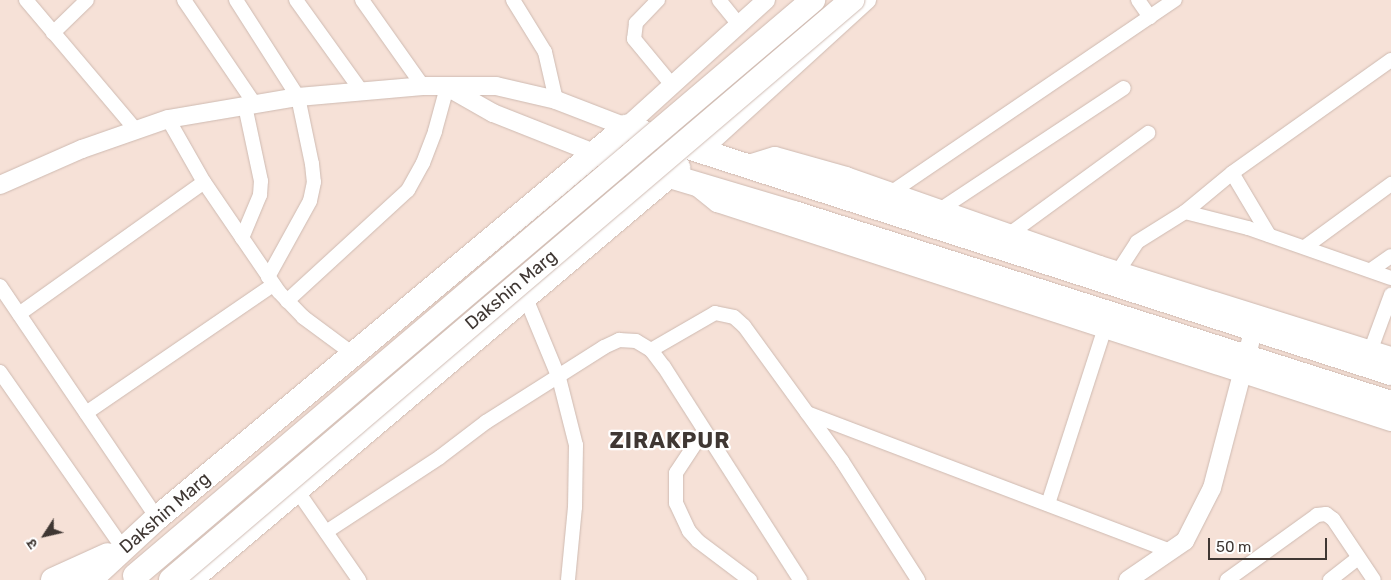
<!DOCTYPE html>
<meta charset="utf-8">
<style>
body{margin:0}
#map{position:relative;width:1391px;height:580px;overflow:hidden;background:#f6e1d7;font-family:Rubik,"Noto Sans Devanagari",sans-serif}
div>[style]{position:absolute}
.roads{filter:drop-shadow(0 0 1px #cebab1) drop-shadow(0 0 1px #cebab1)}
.minor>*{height:14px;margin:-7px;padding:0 7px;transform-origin:7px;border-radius:7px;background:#fff}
.tertiary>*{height:18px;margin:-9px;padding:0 9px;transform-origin:9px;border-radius:9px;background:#fff}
.trunk>*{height:24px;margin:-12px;padding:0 12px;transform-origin:12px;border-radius:12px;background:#fff}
.bridges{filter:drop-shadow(0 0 1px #cebab1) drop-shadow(0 0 1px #cebab1)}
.trunk-bridge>*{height:24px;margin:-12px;padding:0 12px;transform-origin:12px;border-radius:12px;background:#fff}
span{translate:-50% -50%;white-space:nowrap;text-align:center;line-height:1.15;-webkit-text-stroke:4.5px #fff;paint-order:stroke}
.street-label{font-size:18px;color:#3f3733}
.district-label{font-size:22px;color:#3f3733;font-weight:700;letter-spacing:1px}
.north{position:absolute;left:20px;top:510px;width:50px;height:50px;-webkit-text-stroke:4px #fff;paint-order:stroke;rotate:235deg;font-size:14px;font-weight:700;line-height:20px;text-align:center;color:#3f3733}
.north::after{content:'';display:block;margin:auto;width:18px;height:22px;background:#3f3733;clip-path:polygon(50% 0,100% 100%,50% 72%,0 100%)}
.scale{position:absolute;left:1208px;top:538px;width:119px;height:22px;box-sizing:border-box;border:2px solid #3f3733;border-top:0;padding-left:6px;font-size:15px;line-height:18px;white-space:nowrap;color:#3f3733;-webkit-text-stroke:4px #fff;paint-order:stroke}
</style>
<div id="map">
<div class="roads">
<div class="minor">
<i style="left:26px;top:0;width:170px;rotate:49.8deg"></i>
<i style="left:184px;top:0;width:125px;rotate:55.8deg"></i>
<i style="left:236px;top:0;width:115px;rotate:57.4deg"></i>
<i style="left:298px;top:97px;width:68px;rotate:78.2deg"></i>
<i style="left:312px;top:164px;width:18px;rotate:84deg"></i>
<i style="left:314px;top:182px;width:19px;rotate:102deg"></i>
<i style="left:310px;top:201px;width:87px;rotate:118.9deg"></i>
<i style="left:296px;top:0;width:113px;rotate:54.3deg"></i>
<i style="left:362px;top:0;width:105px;rotate:54.7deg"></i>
<i style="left:513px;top:0;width:61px;rotate:58.4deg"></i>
<i style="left:545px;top:52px;width:49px;rotate:77.1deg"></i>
<i style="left:658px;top:0;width:32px;rotate:134deg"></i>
<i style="left:636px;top:23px;width:16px;rotate:97deg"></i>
<i style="left:634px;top:39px;width:60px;rotate:50.4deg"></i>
<i style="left:719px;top:0;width:32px;rotate:51deg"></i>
<i style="left:1138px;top:0;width:21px;rotate:55deg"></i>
<i style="left:53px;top:33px;width:47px;rotate:-44.1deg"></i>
<i style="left:168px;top:119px;width:73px;rotate:60.3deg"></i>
<i style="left:204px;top:182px;width:133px;rotate:55.7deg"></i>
<i style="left:279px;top:292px;width:35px;rotate:46deg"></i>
<i style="left:303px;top:317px;width:62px;rotate:36.5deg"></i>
<i style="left:892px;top:192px;width:342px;rotate:-34.2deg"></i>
<i style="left:941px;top:209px;width:219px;rotate:-33.5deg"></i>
<i style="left:1185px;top:212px;width:61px;rotate:-39.7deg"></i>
<i style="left:1011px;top:233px;width:170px;rotate:-36.1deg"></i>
<i style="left:1269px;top:235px;width:72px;rotate:-120.8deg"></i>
<i style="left:1232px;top:173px;width:195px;rotate:-35.4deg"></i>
<i style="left:242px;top:238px;width:47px;rotate:-67.3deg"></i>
<i style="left:260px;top:195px;width:14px;rotate:-86deg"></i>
<i style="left:261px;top:181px;width:77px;rotate:-102deg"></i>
<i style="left:1305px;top:247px;width:107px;rotate:-36.2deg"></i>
<i style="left:1119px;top:270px;width:33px;rotate:-57deg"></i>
<i style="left:1137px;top:242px;width:57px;rotate:-32deg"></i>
<i style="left:1185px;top:212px;width:65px;rotate:14.3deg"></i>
<i style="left:1248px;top:228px;width:151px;rotate:19.3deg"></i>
<i style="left:1371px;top:270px;width:24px;rotate:-35deg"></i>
<i style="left:0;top:286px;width:280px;rotate:55.9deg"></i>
<i style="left:525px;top:296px;width:89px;rotate:67.5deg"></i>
<i style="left:559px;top:378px;width:69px;rotate:75.8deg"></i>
<i style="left:576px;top:445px;width:62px;rotate:90.9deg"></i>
<i style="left:575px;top:507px;width:73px;rotate:95.5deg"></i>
<i style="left:287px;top:301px;width:164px;rotate:-42.5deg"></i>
<i style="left:408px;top:190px;width:31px;rotate:-61deg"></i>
<i style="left:423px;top:163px;width:34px;rotate:-69deg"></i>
<i style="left:435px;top:131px;width:46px;rotate:-74.7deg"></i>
<i style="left:19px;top:314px;width:227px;rotate:-35.5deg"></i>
<i style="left:1371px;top:349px;width:58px;rotate:-69.7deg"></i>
<i style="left:651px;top:350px;width:74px;rotate:-30deg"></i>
<i style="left:715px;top:313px;width:19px;rotate:12deg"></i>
<i style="left:734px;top:317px;width:13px;rotate:42deg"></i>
<i style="left:744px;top:326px;width:167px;rotate:54deg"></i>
<i style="left:842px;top:461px;width:141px;rotate:57.4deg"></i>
<i style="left:0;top:372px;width:215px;rotate:55.1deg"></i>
<i style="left:86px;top:413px;width:227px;rotate:-34.4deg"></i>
<i style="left:807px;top:413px;width:389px;rotate:20.8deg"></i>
<i style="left:703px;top:432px;width:49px;rotate:123.4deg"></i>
<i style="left:676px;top:473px;width:30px;rotate:90deg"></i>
<i style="left:676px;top:503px;width:31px;rotate:65deg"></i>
<i style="left:689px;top:531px;width:13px;rotate:48deg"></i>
<i style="left:698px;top:541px;width:65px;rotate:36.9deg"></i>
<i style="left:296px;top:489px;width:111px;rotate:55.3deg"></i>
<i style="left:1048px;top:504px;width:185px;rotate:-72.1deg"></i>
<i style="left:326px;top:532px;width:136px;rotate:-33.3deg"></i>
<i style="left:440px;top:457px;width:58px;rotate:-37.3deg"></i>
<i style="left:486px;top:422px;width:140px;rotate:-32.4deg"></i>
<i style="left:604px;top:347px;width:17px;rotate:-25deg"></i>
<i style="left:619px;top:340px;width:17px;rotate:3deg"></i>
<i style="left:636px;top:341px;width:17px;rotate:31deg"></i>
<i style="left:651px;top:350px;width:21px;rotate:53deg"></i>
<i style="left:664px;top:367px;width:253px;rotate:57.4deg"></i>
<i style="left:1227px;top:580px;width:111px;rotate:-35.8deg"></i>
<i style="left:1317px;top:515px;width:9px;rotate:-6deg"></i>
<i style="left:1326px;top:514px;width:9px;rotate:36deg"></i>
<i style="left:1333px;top:519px;width:73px;rotate:56.1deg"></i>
<i style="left:1330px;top:580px;width:36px;rotate:-38deg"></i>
</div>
<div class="tertiary">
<i style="left:447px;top:87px;width:53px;rotate:29.5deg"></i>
<i style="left:493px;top:113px;width:109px;rotate:21.6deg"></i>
<i style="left:700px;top:152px;width:226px;rotate:-42.3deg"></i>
<i style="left:745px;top:165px;width:31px;rotate:-17deg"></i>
<i style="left:775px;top:156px;width:74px;rotate:15.7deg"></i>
<i style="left:846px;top:176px;width:269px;rotate:19.3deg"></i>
<i style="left:1100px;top:265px;width:305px;rotate:17.4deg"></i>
<i style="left:0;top:185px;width:90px;rotate:-23.7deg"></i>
<i style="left:82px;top:149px;width:91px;rotate:-19.2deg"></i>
<i style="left:168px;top:119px;width:132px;rotate:-9.6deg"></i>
<i style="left:298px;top:97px;width:125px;rotate:-5deg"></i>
<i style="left:423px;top:86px;width:73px"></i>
<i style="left:496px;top:86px;width:62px;rotate:13.1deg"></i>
<i style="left:556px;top:100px;width:75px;rotate:21.1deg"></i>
<i style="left:626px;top:127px;width:189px;rotate:-42.2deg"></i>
<i style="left:697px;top:187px;width:26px;rotate:39deg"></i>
<i style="left:717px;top:203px;width:709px;rotate:18deg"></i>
<i style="left:1128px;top:580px;width:69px;rotate:-34.4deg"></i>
<i style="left:1185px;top:541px;width:59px;rotate:-63deg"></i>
<i style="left:1212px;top:488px;width:165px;rotate:-75.3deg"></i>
</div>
<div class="trunk">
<i style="left:606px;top:157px;width:196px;rotate:16.6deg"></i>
<i style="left:794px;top:213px;width:627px;rotate:17.65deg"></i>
<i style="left:53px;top:580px;width:60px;rotate:-24.4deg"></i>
<i style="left:90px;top:580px;width:91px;rotate:-42.8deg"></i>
<i style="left:157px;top:518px;width:611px;rotate:-39.82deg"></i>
<i style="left:626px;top:127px;width:804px;rotate:17.83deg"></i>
<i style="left:190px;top:580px;width:639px;rotate:-40.17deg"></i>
</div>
</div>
<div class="bridges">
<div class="trunk-bridge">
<i style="left:135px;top:576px;width:890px;rotate:-40.35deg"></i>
<i style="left:171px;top:580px;width:895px;rotate:-40.42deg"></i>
</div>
</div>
<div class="street-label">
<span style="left:511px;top:290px;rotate:-40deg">Dakshin Marg</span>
<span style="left:165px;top:513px;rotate:-41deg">Dakshin Marg</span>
</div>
<div class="district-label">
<span style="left:670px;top:441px">ZIRAKPUR</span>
</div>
<div class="north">उ</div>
<div class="scale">50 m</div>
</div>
